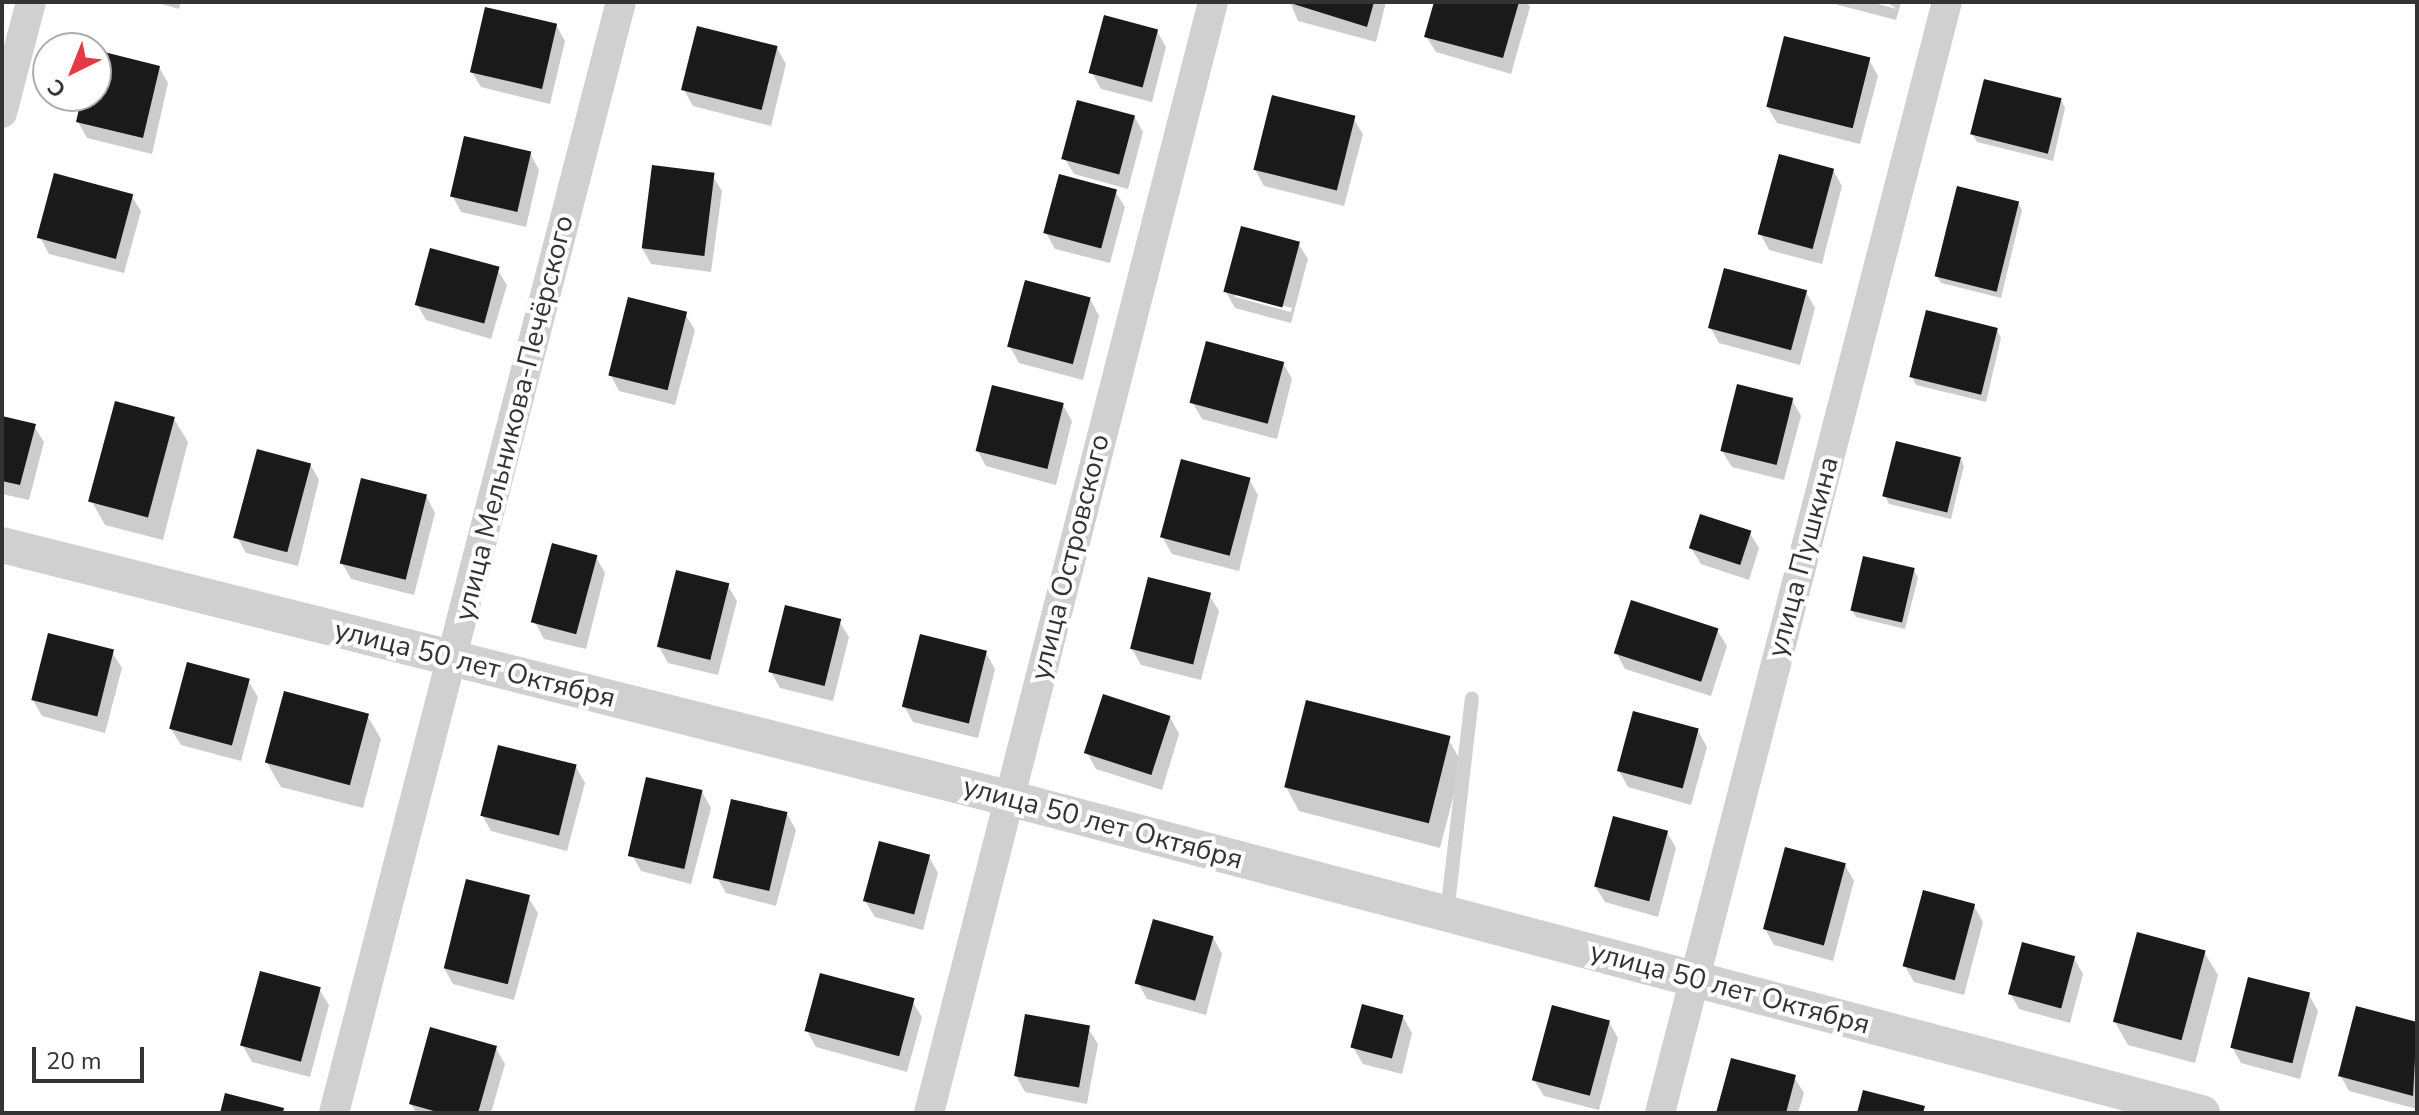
<!DOCTYPE html>
<meta charset="utf-8">
<style>
body{margin:0}
#map{position:relative;width:2419px;height:1115px;overflow:hidden;background:#fff;font-family:"Nunito Sans",sans-serif}
div>[style]{position:absolute}
.shadow>*{inset:0;background:#0003}
.building>*{inset:0;background:#1a1a1a;transform-origin:0 0}
.service>*{height:14px;margin:-7px;padding:0 7px;transform-origin:7px;border-radius:7px;background:#d0d0d0}
.minor>*{height:30px;margin:-15px;padding:0 15px;transform-origin:15px;border-radius:15px;background:#d0d0d0}
.tertiary>*{height:36px;margin:-18px;padding:0 18px;transform-origin:18px;border-radius:18px;background:#d0d0d0}
span{translate:-50% -50%;white-space:nowrap;text-align:center;line-height:1.15;-webkit-text-stroke:8px #fff;paint-order:stroke}
.street-label{font-size:28px;color:#333}
.frame{position:absolute;inset:0;border:4px solid #333;pointer-events:none}
.north{position:absolute;left:32px;top:32px;width:80px;height:80px;box-sizing:border-box;background:#fff;border:2px solid #adadad;border-radius:50%;rotate:223deg;font-size:22px;font-weight:700;line-height:32px;text-align:center;color:#333}
.north::after{content:'';display:block;margin:auto;width:28px;height:36px;background:#e63946;clip-path:polygon(50% 0,100% 100%,50% 72%,0 100%)}
.scale{position:absolute;left:32px;top:1047px;width:112px;height:36px;box-sizing:border-box;border:4px solid #333;border-top:0;padding-left:10px;font-size:24px;line-height:28px;white-space:nowrap;color:#333;-webkit-text-stroke:6px #fff;paint-order:stroke}
</style>
<div id="map">
<div class="shadow">
<i style="clip-path:polygon(155px 2px,181px 2px,179px 9px)"></i>
<i style="clip-path:polygon(1290px 2px,1386px 2px,1376px 42px,1298px 21px)"></i>
<i style="clip-path:polygon(1436px 2px,1527px 2px,1530px 7px,1511px 74px,1436px 52px,1426px 36px)"></i>
<i style="clip-path:polygon(1827px 2px,1870px 2px,1897px 9px,1886px 2px,1901px 2px,1896px 20px)"></i>
<i style="clip-path:polygon(556px 25px,565px 41px,550px 104px,481px 87px,471px 71px)"></i>
<i style="clip-path:polygon(1157px 31px,1166px 47px,1152px 102px,1101px 89px,1092px 73px)"></i>
<i style="clip-path:polygon(777px 48px,786px 64px,771px 126px,693px 106px,684px 90px)"></i>
<i style="clip-path:polygon(96px 52px,159px 67px,168px 83px,152px 154px,87px 138px,78px 122px,84px 96px,96px 96px)"></i>
<i style="clip-path:polygon(1869px 60px,1878px 76px,1860px 144px,1777px 123px,1767px 106px)"></i>
<i style="clip-path:polygon(2061px 100px,2065px 108px,2053px 161px,1977px 142px,1973px 135px)"></i>
<i style="clip-path:polygon(1134px 116px,1143px 132px,1128px 189px,1074px 174px,1064px 158px)"></i>
<i style="clip-path:polygon(1353px 118px,1363px 134px,1344px 206px,1264px 186px,1255px 170px)"></i>
<i style="clip-path:polygon(530px 153px,539px 170px,526px 227px,461px 212px,452px 195px)"></i>
<i style="clip-path:polygon(1833px 170px,1842px 186px,1822px 264px,1769px 250px,1760px 233px)"></i>
<i style="clip-path:polygon(712px 175px,722px 191px,711px 272px,651px 264px,642px 248px)"></i>
<i style="clip-path:polygon(1115px 191px,1125px 207px,1110px 263px,1055px 249px,1046px 233px)"></i>
<i style="clip-path:polygon(131px 195px,141px 211px,124px 273px,49px 254px,40px 237px)"></i>
<i style="clip-path:polygon(2018px 202px,2022px 210px,2001px 298px,1941px 283px,1937px 276px)"></i>
<i style="clip-path:polygon(evenodd,1298px 243px,1308px 259px,1291px 323px,1235px 308px,1226px 292px,1298px 243px,1235px 293px,1292px 308px,1291px 312px,1235px 297px,1235px 293px)"></i>
<i style="clip-path:polygon(497px 269px,507px 285px,491px 339px,426px 320px,417px 304px)"></i>
<i style="clip-path:polygon(1806px 292px,1815px 308px,1800px 365px,1719px 343px,1710px 327px)"></i>
<i style="clip-path:polygon(1090px 299px,1099px 316px,1083px 380px,1019px 363px,1010px 347px)"></i>
<i style="clip-path:polygon(685px 314px,695px 330px,675px 405px,619px 391px,610px 374px)"></i>
<i style="clip-path:polygon(1997px 330px,2001px 338px,1986px 402px,1916px 385px,1912px 377px)"></i>
<i style="clip-path:polygon(1283px 363px,1292px 379px,1277px 439px,1202px 419px,1192px 402px)"></i>
<i style="clip-path:polygon(1792px 400px,1801px 416px,1784px 480px,1732px 467px,1722px 451px)"></i>
<i style="clip-path:polygon(1063px 405px,1072px 421px,1056px 485px,986px 466px,977px 450px)"></i>
<i style="clip-path:polygon(2px 418px,34px 426px,44px 442px,29px 500px,2px 494px)"></i>
<i style="clip-path:polygon(174px 419px,188px 442px,163px 540px,105px 525px,92px 502px)"></i>
<i style="clip-path:polygon(1960px 458px,1964px 466px,1951px 519px,1889px 504px,1885px 496px)"></i>
<i style="clip-path:polygon(310px 464px,319px 480px,298px 566px,246px 553px,237px 537px)"></i>
<i style="clip-path:polygon(1249px 479px,1258px 495px,1239px 571px,1172px 554px,1163px 538px)"></i>
<i style="clip-path:polygon(426px 496px,435px 513px,414px 595px,351px 579px,342px 563px)"></i>
<i style="clip-path:polygon(1749px 532px,1759px 548px,1749px 580px,1701px 564px,1691px 548px)"></i>
<i style="clip-path:polygon(596px 557px,605px 573px,586px 649px,544px 639px,535px 622px)"></i>
<i style="clip-path:polygon(1914px 570px,1918px 578px,1905px 629px,1856px 617px,1851px 609px)"></i>
<i style="clip-path:polygon(727px 584px,737px 601px,718px 675px,668px 663px,659px 647px)"></i>
<i style="clip-path:polygon(1209px 595px,1219px 611px,1201px 680px,1141px 665px,1132px 649px)"></i>
<i style="clip-path:polygon(839px 621px,849px 637px,833px 701px,780px 688px,771px 672px)"></i>
<i style="clip-path:polygon(1717px 630px,1727px 646px,1711px 696px,1625px 669px,1616px 652px)"></i>
<i style="clip-path:polygon(112px 652px,122px 668px,105px 733px,42px 716px,33px 700px)"></i>
<i style="clip-path:polygon(986px 653px,995px 669px,978px 738px,913px 722px,904px 706px)"></i>
<i style="clip-path:polygon(248px 681px,258px 697px,241px 761px,181px 745px,171px 729px)"></i>
<i style="clip-path:polygon(367px 715px,381px 739px,363px 808px,281px 787px,267px 763px)"></i>
<i style="clip-path:polygon(1170px 717px,1179px 734px,1162px 790px,1096px 769px,1087px 753px)"></i>
<i style="clip-path:polygon(1698px 731px,1707px 747px,1691px 805px,1628px 787px,1619px 771px)"></i>
<i style="clip-path:polygon(1448px 739px,1462px 763px,1440px 848px,1299px 811px,1286px 787px)"></i>
<i style="clip-path:polygon(576px 767px,585px 783px,567px 851px,491px 831px,482px 815px)"></i>
<i style="clip-path:polygon(702px 792px,711px 808px,691px 884px,641px 871px,632px 855px)"></i>
<i style="clip-path:polygon(787px 814px,796px 830px,776px 906px,726px 893px,717px 877px)"></i>
<i style="clip-path:polygon(1667px 832px,1676px 848px,1658px 917px,1605px 902px,1595px 886px)"></i>
<i style="clip-path:polygon(929px 857px,938px 873px,923px 930px,875px 917px,865px 901px)"></i>
<i style="clip-path:polygon(1845px 865px,1854px 881px,1833px 961px,1774px 945px,1765px 929px)"></i>
<i style="clip-path:polygon(528px 897px,538px 913px,514px 1000px,453px 984px,444px 968px)"></i>
<i style="clip-path:polygon(1974px 906px,1983px 922px,1964px 995px,1914px 982px,1905px 966px)"></i>
<i style="clip-path:polygon(1213px 937px,1222px 954px,1206px 1015px,1147px 999px,1138px 983px)"></i>
<i style="clip-path:polygon(2204px 952px,2218px 975px,2195px 1063px,2128px 1045px,2115px 1022px)"></i>
<i style="clip-path:polygon(2074px 958px,2083px 974px,2070px 1023px,2019px 1009px,2010px 993px)"></i>
<i style="clip-path:polygon(319px 989px,329px 1005px,310px 1077px,252px 1062px,243px 1046px)"></i>
<i style="clip-path:polygon(2309px 995px,2318px 1011px,2300px 1079px,2241px 1063px,2232px 1047px)"></i>
<i style="clip-path:polygon(912px 1001px,922px 1017px,907px 1072px,816px 1047px,807px 1031px)"></i>
<i style="clip-path:polygon(2358px 1008px,2417px 1024px,2417px 1109px,2349px 1091px,2340px 1075px)"></i>
<i style="clip-path:polygon(1403px 1017px,1412px 1033px,1402px 1074px,1363px 1064px,1353px 1047px)"></i>
<i style="clip-path:polygon(1609px 1022px,1618px 1038px,1599px 1110px,1544px 1096px,1534px 1080px)"></i>
<i style="clip-path:polygon(1088px 1028px,1098px 1044px,1087px 1104px,1025px 1092px,1016px 1076px)"></i>
<i style="clip-path:polygon(495px 1047px,505px 1064px,491px 1113px,416px 1113px,411px 1104px)"></i>
<i style="clip-path:polygon(1794px 1077px,1804px 1093px,1798px 1113px,1719px 1113px)"></i>
</div>
<div class="building">
<i style="clip-path:polygon(1287px 2px,1374px 2px,1367px 27px)"></i>
<i style="clip-path:polygon(1434px 2px,1519px 2px,1503px 58px,1424px 37px)"></i>
<i style="left:485px;top:7px;width:74px;height:67px;rotate:13deg"></i>
<i style="left:1104px;top:15px;width:56px;height:60px;rotate:15deg"></i>
<i style="left:697px;top:26px;width:83px;height:66px;rotate:14deg"></i>
<i style="left:1784px;top:36px;width:89px;height:73px;rotate:14deg"></i>
<i style="clip-path:polygon(96px 50px,160px 66px,143px 138px,76px 122px,82px 96px,96px 96px)"></i>
<i style="left:1984px;top:79px;width:80px;height:57px;rotate:14deg"></i>
<i style="left:1272px;top:95px;width:86px;height:77px;rotate:14deg"></i>
<i style="left:1077px;top:100px;width:60px;height:61px;rotate:15deg"></i>
<i style="left:464px;top:136px;width:69px;height:62px;rotate:13deg"></i>
<i style="left:1779px;top:154px;width:57px;height:83px;rotate:15deg"></i>
<i style="left:652px;top:165px;width:63px;height:84px;rotate:7deg"></i>
<i style="left:54px;top:173px;width:82px;height:67px;rotate:15deg"></i>
<i style="left:1059px;top:174px;width:60px;height:61px;rotate:15deg"></i>
<i style="left:1957px;top:186px;width:64px;height:93px;rotate:14deg"></i>
<i style="left:1241px;top:226px;width:61px;height:68px;rotate:15deg"></i>
<i style="left:430px;top:248px;width:72px;height:59px;rotate:15deg"></i>
<i style="left:1724px;top:268px;width:86px;height:62px;rotate:15deg"></i>
<i style="left:1025px;top:280px;width:68px;height:69px;rotate:15deg"></i>
<i style="left:628px;top:297px;width:61px;height:81px;rotate:14deg"></i>
<i style="left:1926px;top:310px;width:74px;height:69px;rotate:14deg"></i>
<i style="left:1206px;top:341px;width:81px;height:64px;rotate:15deg"></i>
<i style="left:1737px;top:384px;width:58px;height:69px;rotate:14deg"></i>
<i style="left:992px;top:385px;width:74px;height:68px;rotate:14deg"></i>
<i style="left:115px;top:401px;width:62px;height:104px;rotate:15deg"></i>
<i style="clip-path:polygon(2px 416px,36px 424px,20px 485px,2px 481px)"></i>
<i style="left:1896px;top:441px;width:67px;height:57px;rotate:14deg"></i>
<i style="left:257px;top:449px;width:56px;height:92px;rotate:15deg"></i>
<i style="left:1181px;top:459px;width:72px;height:81px;rotate:15deg"></i>
<i style="left:361px;top:478px;width:68px;height:88px;rotate:14deg"></i>
<i style="left:1700px;top:514px;width:54px;height:36px;rotate:18deg"></i>
<i style="left:552px;top:543px;width:47px;height:82px;rotate:15deg"></i>
<i style="left:1863px;top:556px;width:53px;height:56px;rotate:13deg"></i>
<i style="left:676px;top:570px;width:55px;height:79px;rotate:14deg"></i>
<i style="left:1148px;top:577px;width:65px;height:74px;rotate:14deg"></i>
<i style="left:1631px;top:600px;width:92px;height:56px;rotate:18deg"></i>
<i style="left:785px;top:605px;width:58px;height:69px;rotate:14deg"></i>
<i style="left:48px;top:633px;width:68px;height:69px;rotate:14deg"></i>
<i style="left:920px;top:634px;width:69px;height:75px;rotate:14deg"></i>
<i style="left:187px;top:662px;width:65px;height:69px;rotate:15deg"></i>
<i style="left:284px;top:691px;width:88px;height:74px;rotate:15deg"></i>
<i style="left:1103px;top:694px;width:71px;height:62px;rotate:18deg"></i>
<i style="left:1306px;top:700px;width:149px;height:90px;rotate:14deg"></i>
<i style="left:1633px;top:711px;width:68px;height:62px;rotate:15deg"></i>
<i style="left:498px;top:745px;width:81px;height:73px;rotate:14deg"></i>
<i style="left:646px;top:777px;width:58px;height:81px;rotate:13deg"></i>
<i style="left:731px;top:799px;width:58px;height:81px;rotate:13deg"></i>
<i style="left:1613px;top:816px;width:57px;height:73px;rotate:15deg"></i>
<i style="left:879px;top:841px;width:53px;height:62px;rotate:15deg"></i>
<i style="left:1785px;top:847px;width:63px;height:85px;rotate:15deg"></i>
<i style="left:466px;top:879px;width:66px;height:92px;rotate:14deg"></i>
<i style="left:1923px;top:890px;width:54px;height:79px;rotate:15deg"></i>
<i style="left:1153px;top:919px;width:63px;height:67px;rotate:16deg"></i>
<i style="left:2137px;top:932px;width:71px;height:93px;rotate:15deg"></i>
<i style="left:2022px;top:942px;width:55px;height:54px;rotate:15deg"></i>
<i style="left:260px;top:971px;width:63px;height:77px;rotate:15deg"></i>
<i style="left:820px;top:973px;width:98px;height:60px;rotate:15deg"></i>
<i style="left:2248px;top:977px;width:64px;height:73px;rotate:14deg"></i>
<i style="left:1362px;top:1004px;width:43px;height:45px;rotate:15deg"></i>
<i style="left:1552px;top:1005px;width:60px;height:78px;rotate:15deg"></i>
<i style="clip-path:polygon(2356px 1006px,2417px 1022px,2413px 1096px,2338px 1076px)"></i>
<i style="left:1025px;top:1014px;width:66px;height:63px;rotate:10deg"></i>
<i style="clip-path:polygon(430px 1027px,497px 1046px,478px 1113px,441px 1113px,409px 1104px)"></i>
<i style="clip-path:polygon(1731px 1058px,1796px 1075px,1786px 1113px,1716px 1113px)"></i>
<i style="clip-path:polygon(1863px 1090px,1925px 1106px,1923px 1113px,1857px 1113px)"></i>
<i style="clip-path:polygon(225px 1093px,284px 1108px,283px 1113px,220px 1113px)"></i>
</div>
<div class="service">
<i style="left:1447px;top:913px;width:216px;rotate:-83.4deg"></i>
</div>
<div class="minor">
<i style="left:2px;top:113px;width:115px;rotate:-75.4deg"></i>
<i style="left:334px;top:1113px;width:1147px;rotate:-75.52deg"></i>
<i style="left:929px;top:1113px;width:1147px;rotate:-75.66deg"></i>
<i style="left:1660px;top:1113px;width:1147px;rotate:-75.52deg"></i>
</div>
<div class="tertiary">
<i style="left:2px;top:545px;width:1037px;rotate:14.12deg"></i>
<i style="left:1008px;top:798px;width:1235px;rotate:14.78deg"></i>
</div>
<div class="street-label">
<span style="left:514px;top:418px;rotate:-76deg">улица Мельникова-Печёрского</span>
<span style="left:1070px;top:557px;rotate:-76deg">улица Островского</span>
<span style="left:1803px;top:557px;rotate:-75deg">улица Пушкина</span>
<span style="left:475px;top:664px;rotate:14deg">улица 50 лет Октября</span>
<span style="left:1103px;top:823px;rotate:15deg">улица 50 лет Октября</span>
<span style="left:1730px;top:988px;rotate:15deg">улица 50 лет Октября</span>
</div>
<div class="frame"></div>
<div class="north">С</div>
<div class="scale">20 m</div>
</div>
